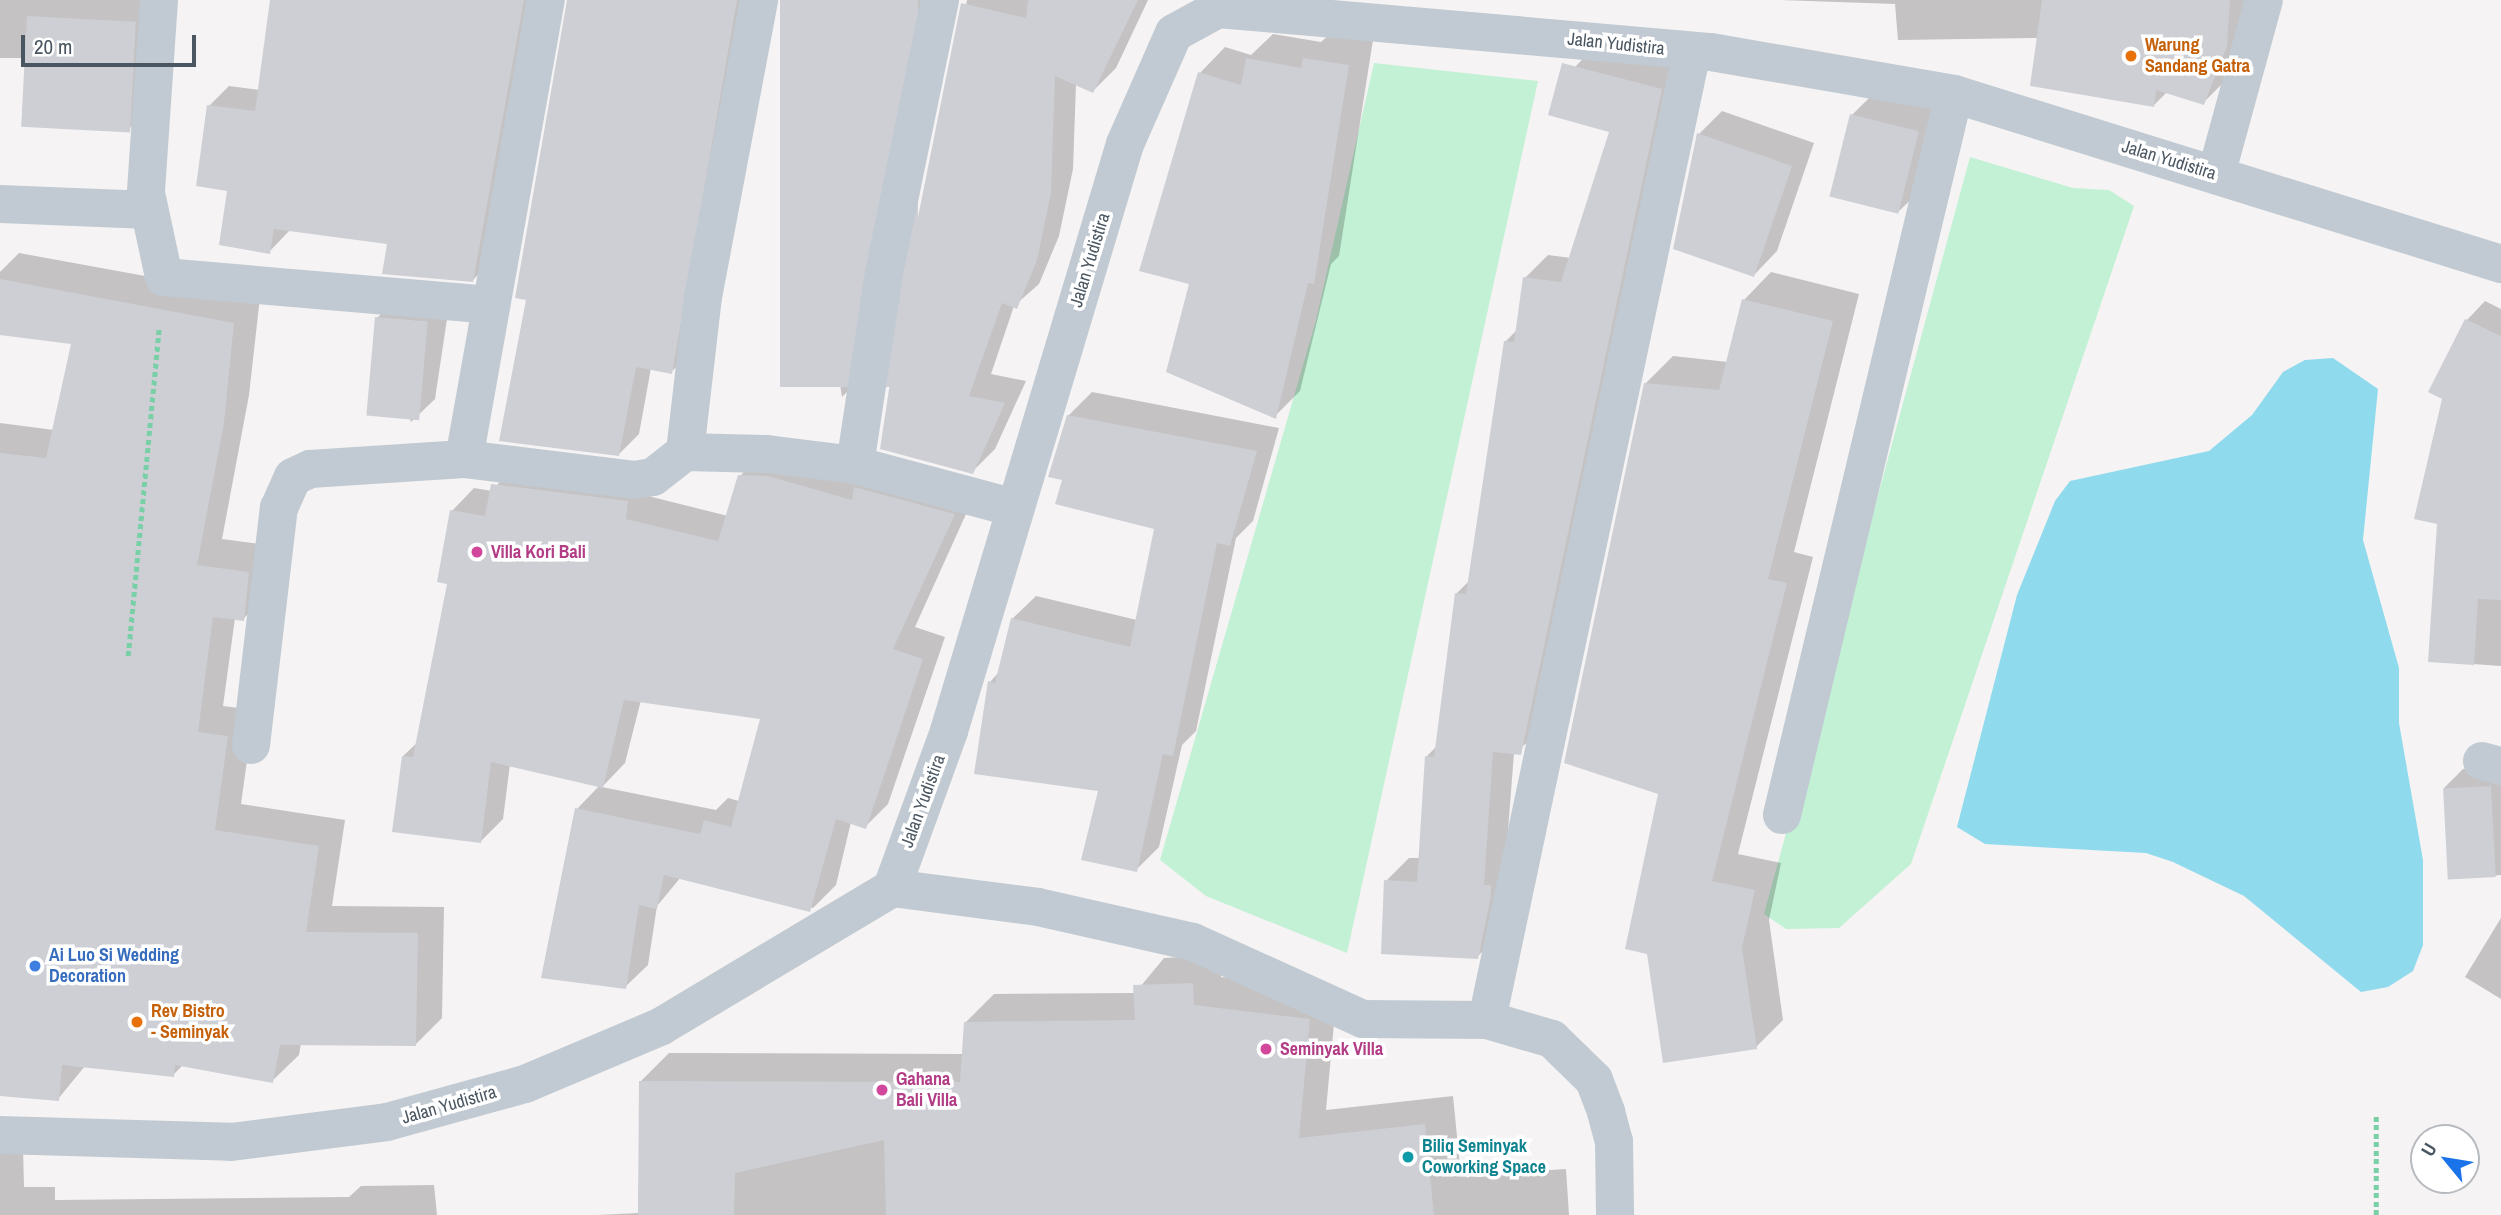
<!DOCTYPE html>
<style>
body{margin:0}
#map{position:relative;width:2501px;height:1215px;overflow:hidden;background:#f5f3f3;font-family:"Archivo Narrow",sans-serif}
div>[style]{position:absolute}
.green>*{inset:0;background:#c3f1d5}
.water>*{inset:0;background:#90daee}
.shadow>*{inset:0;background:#0003}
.building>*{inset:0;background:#cdcfd5;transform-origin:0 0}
.path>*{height:4.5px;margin-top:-2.25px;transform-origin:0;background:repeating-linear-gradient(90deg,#7ad0a6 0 5px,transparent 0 8.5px)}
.minor>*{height:38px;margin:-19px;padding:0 19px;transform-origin:19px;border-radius:19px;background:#c1cad2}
.dots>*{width:19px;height:19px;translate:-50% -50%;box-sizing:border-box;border:4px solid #fff;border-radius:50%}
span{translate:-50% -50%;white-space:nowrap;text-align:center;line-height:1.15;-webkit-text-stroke:7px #fff;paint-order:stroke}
.street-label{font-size:18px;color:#4a5661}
.food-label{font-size:18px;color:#c56008;font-weight:700}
.left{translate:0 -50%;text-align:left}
.hotel-label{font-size:18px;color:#b23c85;font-weight:700}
.shop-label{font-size:18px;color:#366cbe;font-weight:700}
.culture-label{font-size:18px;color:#0d838f;font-weight:700}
.north{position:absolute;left:2410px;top:1124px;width:70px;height:70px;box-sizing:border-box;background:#fff;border:2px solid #b7bbc0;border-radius:50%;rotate:300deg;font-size:19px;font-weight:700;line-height:28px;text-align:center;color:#4a5661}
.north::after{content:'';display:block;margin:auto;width:24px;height:32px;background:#1a73e8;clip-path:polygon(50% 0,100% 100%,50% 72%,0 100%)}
.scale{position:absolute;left:21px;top:35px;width:175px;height:32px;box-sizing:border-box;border:4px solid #4a5661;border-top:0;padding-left:9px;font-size:21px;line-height:24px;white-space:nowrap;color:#4a5661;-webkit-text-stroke:5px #fff;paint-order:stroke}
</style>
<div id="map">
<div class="green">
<i style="clip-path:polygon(1374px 63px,1538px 81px,1347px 953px,1206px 896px,1160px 860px,1316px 320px)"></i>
<i style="clip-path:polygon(1970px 157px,2073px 188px,2109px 190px,2134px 206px,1911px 864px,1839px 928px,1786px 929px,1764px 914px)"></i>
</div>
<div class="water">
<i style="clip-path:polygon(2333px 358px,2378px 389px,2363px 540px,2399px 668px,2399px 723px,2423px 860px,2423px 945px,2413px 971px,2388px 987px,2361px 992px,2244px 896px,2173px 862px,2146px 853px,1985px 844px,1957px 827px,2017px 595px,2055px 501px,2070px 481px,2209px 451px,2252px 415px,2283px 372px,2305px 360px)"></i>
</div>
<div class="shadow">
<i style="clip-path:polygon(0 0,158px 0,151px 106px,128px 130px,27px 58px,0 58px)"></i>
<i style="clip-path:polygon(272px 0,539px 0,493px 259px,473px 280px,389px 242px,290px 230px,269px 252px,229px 189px,209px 106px,229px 86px,260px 90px)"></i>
<i style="clip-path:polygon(568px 0,753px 0,692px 352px,671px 372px,651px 368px,639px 434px,619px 454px,528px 299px)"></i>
<i style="clip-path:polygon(782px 0,937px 0,862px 377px,842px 397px)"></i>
<i style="clip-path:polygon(967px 0,1148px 0,1116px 68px,1093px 91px,1076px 84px,1073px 169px,1059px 236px,1039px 284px,1014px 306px,991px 374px,1026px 381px,995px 449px,972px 472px,882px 448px)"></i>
<i style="clip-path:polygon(1780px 0,2252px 0,2228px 78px,2203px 103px,2168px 91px,2154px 105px,2039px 38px,1898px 40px,1895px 4px)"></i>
<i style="clip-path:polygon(1273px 34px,1321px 42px,1330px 34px,1373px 40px,1339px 256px,1331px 264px,1300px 391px,1275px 416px,1191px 283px,1200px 73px,1225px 47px,1251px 55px)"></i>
<i style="clip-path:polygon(1598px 43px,1684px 66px,1543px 730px,1514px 753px,1500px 934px,1477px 957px,1386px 881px,1409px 858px,1420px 858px,1426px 757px,1437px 746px,1456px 594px,1470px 580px,1506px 341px,1517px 330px,1525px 278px,1548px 255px,1571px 258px,1611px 131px,1575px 67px)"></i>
<i style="clip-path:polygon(1875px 92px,1937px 107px,1922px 189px,1898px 212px,1852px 115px)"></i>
<i style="clip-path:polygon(1722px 111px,1814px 143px,1777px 251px,1754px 275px,1699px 134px)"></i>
<i style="clip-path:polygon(19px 253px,260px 297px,249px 395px,222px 539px,275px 546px,270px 592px,243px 619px,235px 618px,223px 706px,254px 710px,241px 804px,345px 820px,332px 906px,444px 907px,442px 1018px,416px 1044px,301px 1043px,299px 1055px,272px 1081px,184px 1064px,173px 1075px,85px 1066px,58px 1099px,0 1095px,0 423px,54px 430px,73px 342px,0 333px,0 272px)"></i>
<i style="clip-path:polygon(1771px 272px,1859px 294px,1794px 552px,1813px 557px,1738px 854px,1781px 863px,1769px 920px,1783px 1020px,1756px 1047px,1660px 793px,1646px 383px,1673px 356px,1728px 362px,1744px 300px)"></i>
<i style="clip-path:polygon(400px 295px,450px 299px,435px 399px,411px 422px,377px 318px)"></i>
<i style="clip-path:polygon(2485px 301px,2501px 309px,2501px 666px,2430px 661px,2445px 398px,2430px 392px,2467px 320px)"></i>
<i style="clip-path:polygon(1092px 392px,1279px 428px,1253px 521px,1236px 538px,1196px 731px,1182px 745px,1159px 847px,1136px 870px,1100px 789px,976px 772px,990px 682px,999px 672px,1012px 619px,1036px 596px,1137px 620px,1156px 528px,1064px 479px,1068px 416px)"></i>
<i style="clip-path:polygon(evenodd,762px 453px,976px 492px,915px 627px,945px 637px,888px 804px,865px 827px,851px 822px,836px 885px,813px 908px,681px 877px,657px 906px,648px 965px,625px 987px,577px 809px,600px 785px,510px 764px,503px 819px,480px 842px,403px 756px,418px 742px,449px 583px,452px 511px,474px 488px,492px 491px,516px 463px,728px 516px,740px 476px,762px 453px,641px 700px,762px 717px,739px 801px,728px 798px,716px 810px,602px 787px,625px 763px,641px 700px)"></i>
<i style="clip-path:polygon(2501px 767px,2501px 875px,2449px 878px,2444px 788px,2463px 769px)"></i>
<i style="clip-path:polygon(2501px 918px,2501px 999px,2465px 977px)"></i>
<i style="clip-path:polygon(1220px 955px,1221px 977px,1337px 991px,1326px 1110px,1453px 1096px,1461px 1176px,1566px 1169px,1569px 1215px,597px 1215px,638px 1213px,641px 1081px,669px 1053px,963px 1054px,965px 1023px,994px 994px,1135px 993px,1164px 958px)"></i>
<i style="clip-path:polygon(23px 1147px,24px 1187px,55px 1187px,55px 1200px,349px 1197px,361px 1186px,434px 1185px,437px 1215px,0 1215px,0 1148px)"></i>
</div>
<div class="building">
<i style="clip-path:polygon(270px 0,524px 0,473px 282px,382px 274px,387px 244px,274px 229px,270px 254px,219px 245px,227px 191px,196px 186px,207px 105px,255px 111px)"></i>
<i style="clip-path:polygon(567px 0,737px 0,672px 374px,636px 367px,619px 456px,499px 441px,526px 300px,515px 298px)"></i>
<i style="left:780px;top:0;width:138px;height:387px"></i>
<i style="clip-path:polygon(1028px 0,1138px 0,1093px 93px,1055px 76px,1051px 193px,1037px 260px,1017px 309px,1002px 303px,969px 396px,1005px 403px,973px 474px,880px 449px,906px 277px,961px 3px,1026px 18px)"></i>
<i style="clip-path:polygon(2042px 0,2230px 0,2227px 46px,2204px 105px,2156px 90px,2154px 107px,2030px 86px)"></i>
<i style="left:27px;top:16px;width:109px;height:111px;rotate:3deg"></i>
<i style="clip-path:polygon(1246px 58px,1301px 68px,1303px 58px,1349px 65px,1314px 284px,1308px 283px,1276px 419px,1166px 372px,1189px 284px,1139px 271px,1198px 72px,1241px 85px)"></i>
<i style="clip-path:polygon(1562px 63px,1662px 89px,1521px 755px,1493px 752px,1484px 885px,1491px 885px,1491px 896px,1478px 959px,1381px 954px,1384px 880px,1417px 882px,1425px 756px,1434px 757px,1455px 593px,1466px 594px,1504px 341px,1514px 342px,1523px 277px,1561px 282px,1609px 132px,1548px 115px)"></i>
<i style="left:1850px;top:114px;width:71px;height:85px;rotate:14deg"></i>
<i style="clip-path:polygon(1697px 133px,1792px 166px,1754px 277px,1673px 249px)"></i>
<i style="clip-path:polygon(0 279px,234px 323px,224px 423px,197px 565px,249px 572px,244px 621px,213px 617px,198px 732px,228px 736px,215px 830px,319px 846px,306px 932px,418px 933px,416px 1046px,280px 1045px,273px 1083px,175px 1065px,174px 1077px,62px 1065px,59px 1101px,0 1096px,0 453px,46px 458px,71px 344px,0 335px)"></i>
<i style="clip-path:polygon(1742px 299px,1833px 321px,1768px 579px,1787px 583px,1712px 881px,1755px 890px,1742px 948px,1757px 1049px,1663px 1063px,1647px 954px,1625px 949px,1658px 794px,1564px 763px,1644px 383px,1719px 390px)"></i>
<i style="left:375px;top:317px;width:53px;height:99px;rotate:5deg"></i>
<i style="clip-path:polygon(2465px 319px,2501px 336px,2501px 600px,2478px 599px,2474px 665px,2428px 662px,2437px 524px,2414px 519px,2442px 399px,2428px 392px)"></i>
<i style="clip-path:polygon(1067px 415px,1257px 451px,1230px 546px,1217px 543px,1173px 756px,1163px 754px,1137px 872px,1081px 860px,1098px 791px,974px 774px,988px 681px,995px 683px,1011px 618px,1130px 647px,1154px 529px,1055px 504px,1062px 480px,1048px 477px)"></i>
<i style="clip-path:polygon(738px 475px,768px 476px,852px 500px,854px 487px,955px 514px,893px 649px,923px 659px,866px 829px,836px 819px,810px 912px,664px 875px,657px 909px,639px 905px,626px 989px,541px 978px,575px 808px,700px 834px,704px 820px,731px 827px,760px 719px,624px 700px,603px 788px,491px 762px,481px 843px,392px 832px,402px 756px,413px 757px,447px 584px,437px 582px,450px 510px,485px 516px,491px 484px,628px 501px,626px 519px,718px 541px)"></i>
<i style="left:2491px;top:786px;width:91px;height:48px;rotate:87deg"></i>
<i style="clip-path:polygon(1193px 983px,1194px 1005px,1310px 1019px,1299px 1138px,1425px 1124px,1434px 1215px,886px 1215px,884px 1140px,735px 1173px,734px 1215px,638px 1215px,639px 1081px,960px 1082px,964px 1022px,1135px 1020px,1133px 985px)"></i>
</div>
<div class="path">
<i style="left:128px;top:656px;width:330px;rotate:-84.6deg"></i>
<i style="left:2376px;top:1215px;width:101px;rotate:-90deg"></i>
</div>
<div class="minor">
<i style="left:159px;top:0;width:193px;rotate:93.9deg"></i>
<i style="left:146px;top:193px;width:86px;rotate:77.9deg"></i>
<i style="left:164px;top:277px;width:327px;rotate:4.9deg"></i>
<i style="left:2216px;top:175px;width:181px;rotate:-74.7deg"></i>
<i style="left:0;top:204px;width:149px;rotate:2.3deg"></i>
<i style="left:685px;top:452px;width:156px;rotate:-83.4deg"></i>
<i style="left:703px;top:297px;width:302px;rotate:-79.3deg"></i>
<i style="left:464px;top:459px;width:466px;rotate:-79.9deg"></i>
<i style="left:855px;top:465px;width:194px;rotate:-81.4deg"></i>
<i style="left:884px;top:273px;width:279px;rotate:-78.4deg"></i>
<i style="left:251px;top:745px;width:239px;rotate:-83.3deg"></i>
<i style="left:279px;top:508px;width:34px;rotate:-66deg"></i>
<i style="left:293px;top:477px;width:19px;rotate:-25deg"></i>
<i style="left:310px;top:469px;width:154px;rotate:-3.7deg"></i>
<i style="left:464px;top:459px;width:171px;rotate:7deg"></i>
<i style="left:634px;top:480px;width:19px;rotate:-9deg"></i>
<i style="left:653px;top:477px;width:41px;rotate:-38deg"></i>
<i style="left:685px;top:452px;width:82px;rotate:1.4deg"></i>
<i style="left:767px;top:454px;width:89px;rotate:7.1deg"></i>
<i style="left:855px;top:465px;width:162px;rotate:15.1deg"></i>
<i style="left:2482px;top:761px;width:20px;rotate:15deg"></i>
<i style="left:1782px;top:815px;width:741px;rotate:-76.58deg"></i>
<i style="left:892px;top:888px;width:147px;rotate:7.4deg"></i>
<i style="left:1038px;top:907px;width:159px;rotate:12.7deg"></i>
<i style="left:1193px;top:942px;width:187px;rotate:24.4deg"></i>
<i style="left:1363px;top:1019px;width:124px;rotate:0.5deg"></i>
<i style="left:1487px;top:1020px;width:68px;rotate:16.3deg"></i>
<i style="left:1552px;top:1039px;width:59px;rotate:44.3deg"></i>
<i style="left:1594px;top:1080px;width:34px;rotate:69deg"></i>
<i style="left:1606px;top:1112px;width:30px;rotate:75deg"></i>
<i style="left:1614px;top:1141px;width:74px;rotate:89.2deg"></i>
<i style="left:1487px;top:1020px;width:990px;rotate:-78.05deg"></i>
<i style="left:0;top:1135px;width:231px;rotate:1.7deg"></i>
<i style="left:231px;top:1142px;width:157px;rotate:-7.3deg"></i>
<i style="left:387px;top:1122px;width:143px;rotate:-15.4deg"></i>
<i style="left:525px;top:1084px;width:147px;rotate:-22.9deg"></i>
<i style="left:660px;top:1027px;width:270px;rotate:-30.9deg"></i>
<i style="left:892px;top:888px;width:167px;rotate:-70deg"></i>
<i style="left:949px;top:731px;width:613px;rotate:-73.31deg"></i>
<i style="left:1125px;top:144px;width:121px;rotate:-66.2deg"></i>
<i style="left:1174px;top:33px;width:50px;rotate:-28.6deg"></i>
<i style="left:1218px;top:9px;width:495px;rotate:5deg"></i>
<i style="left:1711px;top:52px;width:247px;rotate:9.8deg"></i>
<i style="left:1954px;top:94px;width:573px;rotate:17.26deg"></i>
</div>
<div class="dots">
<i style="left:2131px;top:56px;background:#e8710a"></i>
<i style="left:477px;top:552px;background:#d1479c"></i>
<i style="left:35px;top:966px;background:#3f7fe0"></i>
<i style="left:137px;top:1022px;background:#e8710a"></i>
<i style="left:1266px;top:1049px;background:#d1479c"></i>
<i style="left:882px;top:1090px;background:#d1479c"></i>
<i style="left:1408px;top:1157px;background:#0f9aa8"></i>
</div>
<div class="street-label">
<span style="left:1616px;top:44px;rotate:6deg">Jalan Yudistira</span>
<span style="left:2169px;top:160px;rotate:17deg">Jalan Yudistira</span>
<span style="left:1090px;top:260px;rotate:-73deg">Jalan Yudistira</span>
<span style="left:923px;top:801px;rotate:-70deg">Jalan Yudistira</span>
<span style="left:449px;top:1105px;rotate:-16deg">Jalan Yudistira</span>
</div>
<div class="food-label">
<span class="left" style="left:2145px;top:56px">Warung<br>Sandang Gatra</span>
<span class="left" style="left:151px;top:1022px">Rev Bistro<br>- Seminyak</span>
</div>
<div class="hotel-label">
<span class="left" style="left:491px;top:552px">Villa Kori Bali</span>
<span class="left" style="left:1280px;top:1049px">Seminyak Villa</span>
<span class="left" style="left:896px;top:1090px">Gahana<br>Bali Villa</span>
</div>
<div class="shop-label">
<span class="left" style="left:49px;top:966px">Ai Luo Si Wedding<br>Decoration</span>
</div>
<div class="culture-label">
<span class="left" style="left:1422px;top:1157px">Biliq Seminyak<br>Coworking Space</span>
</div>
<div class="north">U</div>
<div class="scale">20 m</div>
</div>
